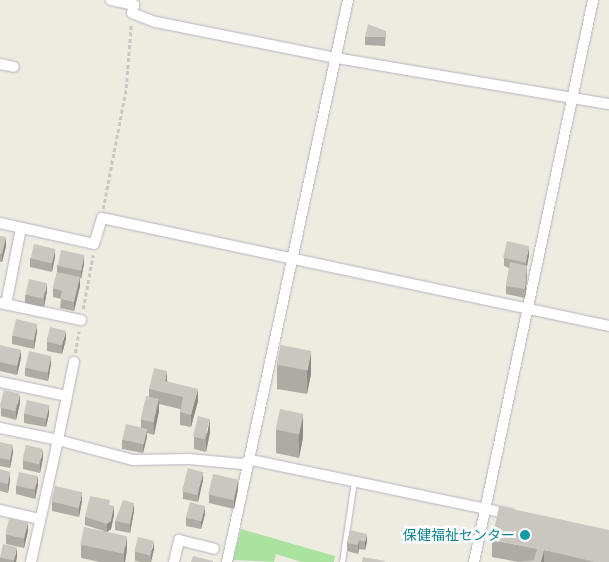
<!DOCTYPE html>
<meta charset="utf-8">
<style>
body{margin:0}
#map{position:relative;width:609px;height:562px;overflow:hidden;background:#eeebe1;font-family:"IBM Plex Sans","Noto Sans JP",sans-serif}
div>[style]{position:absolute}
.green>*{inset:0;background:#aae39f}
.path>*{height:2.5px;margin-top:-1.25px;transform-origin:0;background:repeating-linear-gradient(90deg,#c8c8c8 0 4px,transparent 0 6.5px)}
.roads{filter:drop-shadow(0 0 1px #b4b4c0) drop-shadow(0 0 1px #b4b4c0)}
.lane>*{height:5px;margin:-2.5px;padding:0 2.5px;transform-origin:2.5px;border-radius:2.5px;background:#fff}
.street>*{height:10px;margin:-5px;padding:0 5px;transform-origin:5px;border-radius:5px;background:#fff}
.wall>*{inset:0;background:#aeaba5}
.shaded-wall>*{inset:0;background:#8d8b86}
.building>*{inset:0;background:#cac7c0;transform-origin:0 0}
.dots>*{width:14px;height:14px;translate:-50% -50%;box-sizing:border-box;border:2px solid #fff;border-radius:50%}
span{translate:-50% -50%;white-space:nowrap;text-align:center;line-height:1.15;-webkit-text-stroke:5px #fff;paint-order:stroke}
.culture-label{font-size:14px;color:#0d838f}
.right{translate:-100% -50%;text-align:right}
</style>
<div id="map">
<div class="green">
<i style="clip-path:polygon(241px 529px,335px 556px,334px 562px,301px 562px,276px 554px,274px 562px,233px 560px)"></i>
</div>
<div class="path">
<i style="left:103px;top:209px;width:123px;rotate:-79.2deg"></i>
<i style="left:126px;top:88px;width:64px;rotate:-85.5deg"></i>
<i style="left:83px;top:309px;width:55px;rotate:-79.5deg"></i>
<i style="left:75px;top:353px;width:22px;rotate:-80deg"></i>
</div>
<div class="roads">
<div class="lane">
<i style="left:342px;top:562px;width:82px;rotate:-81.6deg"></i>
</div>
<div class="street">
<i style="left:111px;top:0;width:24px;rotate:12deg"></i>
<i style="left:134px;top:5px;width:8px;rotate:104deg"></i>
<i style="left:132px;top:13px;width:26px;rotate:21deg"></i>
<i style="left:156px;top:22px;width:184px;rotate:11.3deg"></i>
<i style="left:336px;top:58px;width:277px;rotate:9.6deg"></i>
<i style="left:0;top:64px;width:14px;rotate:12deg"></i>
<i style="left:0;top:223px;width:96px;rotate:12.6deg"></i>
<i style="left:94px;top:244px;width:27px;rotate:-73deg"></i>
<i style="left:102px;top:218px;width:518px;rotate:12.03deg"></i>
<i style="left:0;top:303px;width:83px;rotate:11.9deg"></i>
<i style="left:6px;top:304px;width:77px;rotate:-78.8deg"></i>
<i style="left:74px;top:362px;width:80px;rotate:101.6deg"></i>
<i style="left:58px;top:440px;width:78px;rotate:14.9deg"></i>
<i style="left:133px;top:460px;width:56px;rotate:-1deg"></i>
<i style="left:189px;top:459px;width:53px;rotate:5.4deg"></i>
<i style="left:242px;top:464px;width:10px;rotate:-24deg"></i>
<i style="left:251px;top:460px;width:265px;rotate:11.8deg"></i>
<i style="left:0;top:382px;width:68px;rotate:11.8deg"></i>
<i style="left:0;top:428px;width:59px;rotate:11.7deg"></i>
<i style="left:58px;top:440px;width:125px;rotate:102.5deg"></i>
<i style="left:0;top:510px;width:41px;rotate:12.7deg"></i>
<i style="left:174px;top:562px;width:23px;rotate:-77deg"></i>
<i style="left:179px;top:540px;width:36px;rotate:14deg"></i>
<i style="left:227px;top:562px;width:575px;rotate:-77.85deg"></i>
<i style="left:474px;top:562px;width:574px;rotate:-78.04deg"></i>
</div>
</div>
<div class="wall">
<i style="clip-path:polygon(386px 31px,385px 46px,365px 45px,365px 37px)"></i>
<i style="clip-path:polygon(0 236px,6px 246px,2px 262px,0 262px)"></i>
<i style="clip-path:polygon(529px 255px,527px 266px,527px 274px,525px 298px,506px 294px,506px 286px,509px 268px,504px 266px,504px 258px)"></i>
<i style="clip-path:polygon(55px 257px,52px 272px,30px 267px,30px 258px)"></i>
<i style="clip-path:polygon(84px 264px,81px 279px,80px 278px,80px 286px,74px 311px,60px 308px,61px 299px,53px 297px,53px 288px,57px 272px,57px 265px)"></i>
<i style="clip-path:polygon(47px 291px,44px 307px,25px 303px,25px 295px)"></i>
<i style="clip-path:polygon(37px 332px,34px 349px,12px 344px,12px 336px)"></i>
<i style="clip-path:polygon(66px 339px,62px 354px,47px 351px,47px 342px)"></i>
<i style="clip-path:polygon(0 345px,21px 358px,17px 375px,0 371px)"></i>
<i style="clip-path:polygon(281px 345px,311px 374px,307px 394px,277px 389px,277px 365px)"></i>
<i style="clip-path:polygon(51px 364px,48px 381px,25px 376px,25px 368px)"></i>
<i style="clip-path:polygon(167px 381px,198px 401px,191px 427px,180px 425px,180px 409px,159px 404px,159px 411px,154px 435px,147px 433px,147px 437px,143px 453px,122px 449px,122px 440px,141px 428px,141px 419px,149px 396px,149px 389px)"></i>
<i style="clip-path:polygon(20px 403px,16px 420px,1px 416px,1px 408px)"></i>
<i style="clip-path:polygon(24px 414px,49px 414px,46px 427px,24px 423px)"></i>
<i style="clip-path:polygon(303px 414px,303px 437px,299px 458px,276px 453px,276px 430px)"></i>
<i style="clip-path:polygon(210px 432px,206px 452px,194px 449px,194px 437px)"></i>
<i style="clip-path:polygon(0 442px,13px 453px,10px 468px,0 466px)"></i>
<i style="clip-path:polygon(43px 458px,40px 473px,23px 469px,23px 461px)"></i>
<i style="clip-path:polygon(0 469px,10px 480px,8px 493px,0 491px)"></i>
<i style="clip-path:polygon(203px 480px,198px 502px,183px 499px,183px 491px)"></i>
<i style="clip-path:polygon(38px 485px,35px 499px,16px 494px,16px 486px)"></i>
<i style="clip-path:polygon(238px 489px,234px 509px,209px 503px,209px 495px)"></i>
<i style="clip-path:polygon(82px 501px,79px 517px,52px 511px,52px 502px)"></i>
<i style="clip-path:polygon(110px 505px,114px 515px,111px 529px,107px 532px,127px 549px,125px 562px,100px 562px,81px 558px,81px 545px,104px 531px,85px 525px,85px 517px)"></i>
<i style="clip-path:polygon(134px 511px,130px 533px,115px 530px,115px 521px)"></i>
<i style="clip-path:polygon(205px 514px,201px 529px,186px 526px,186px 517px)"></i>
<i style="clip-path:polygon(350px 530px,367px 542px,365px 550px,359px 549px,358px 554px,347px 551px,347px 543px)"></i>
<i style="clip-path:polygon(28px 531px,24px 548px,6px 544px,6px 535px)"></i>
<i style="clip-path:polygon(492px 540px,609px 562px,517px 562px,518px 562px,492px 557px)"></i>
<i style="clip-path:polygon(154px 549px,151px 562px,141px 562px,135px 561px,135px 552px)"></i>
<i style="clip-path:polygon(17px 556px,16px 562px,0 562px,0 557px)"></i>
</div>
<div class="shaded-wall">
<i style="clip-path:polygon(6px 237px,6px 246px,2px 262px,2px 254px)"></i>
<i style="clip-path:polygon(529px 246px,529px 255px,526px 271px,526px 263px)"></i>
<i style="clip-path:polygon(55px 249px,55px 257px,52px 272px,52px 263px)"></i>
<i style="clip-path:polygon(84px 255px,84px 264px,81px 279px,81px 270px)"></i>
<i style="clip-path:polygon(527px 266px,527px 274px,525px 298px,525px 289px)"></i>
<i style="clip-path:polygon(80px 277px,80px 286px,74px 311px,74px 302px)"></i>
<i style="clip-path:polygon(47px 283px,47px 291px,44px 307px,44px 299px)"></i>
<i style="clip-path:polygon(37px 324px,37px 332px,34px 349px,34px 340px)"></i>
<i style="clip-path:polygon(66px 331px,66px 339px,62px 354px,62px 346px)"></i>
<i style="clip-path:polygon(21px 350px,21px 358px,17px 375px,17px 366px)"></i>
<i style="clip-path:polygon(311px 351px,311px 374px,307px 394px,307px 371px)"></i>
<i style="clip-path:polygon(51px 356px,51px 364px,48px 381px,48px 373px)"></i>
<i style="clip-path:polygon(167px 371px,167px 384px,165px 393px,165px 381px)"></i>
<i style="clip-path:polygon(198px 389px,198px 401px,191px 427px,191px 415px)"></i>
<i style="clip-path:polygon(20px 394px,20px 403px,16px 420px,16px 411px)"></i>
<i style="clip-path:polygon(159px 399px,159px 411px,154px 435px,154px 422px)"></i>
<i style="clip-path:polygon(49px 405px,49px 414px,46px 427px,46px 419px)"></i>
<i style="clip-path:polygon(303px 414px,303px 437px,299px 458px,299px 434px)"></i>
<i style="clip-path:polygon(210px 419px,210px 432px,206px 452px,206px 439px)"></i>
<i style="clip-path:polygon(147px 429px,147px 437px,143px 453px,143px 445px)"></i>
<i style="clip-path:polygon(13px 445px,13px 453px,10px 468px,10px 460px)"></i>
<i style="clip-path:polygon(43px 449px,43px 458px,40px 473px,40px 465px)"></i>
<i style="clip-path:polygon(10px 472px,10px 480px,8px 493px,8px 484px)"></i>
<i style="clip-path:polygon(203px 472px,203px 480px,198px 502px,198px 494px)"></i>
<i style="clip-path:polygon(38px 476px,38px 485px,35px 499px,35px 490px)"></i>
<i style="clip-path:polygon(238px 480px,238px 489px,234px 509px,234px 500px)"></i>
<i style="clip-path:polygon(82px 492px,82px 501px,79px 517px,79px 508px)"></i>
<i style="clip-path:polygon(134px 503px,134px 511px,130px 533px,130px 524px)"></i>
<i style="clip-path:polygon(114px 506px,114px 515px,111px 529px,107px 532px,107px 524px)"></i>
<i style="clip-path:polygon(205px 506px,205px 514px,201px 529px,201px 520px)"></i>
<i style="clip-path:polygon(28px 522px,28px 531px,24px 548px,24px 539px)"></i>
<i style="clip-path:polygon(367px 534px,367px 542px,365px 550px,365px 542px)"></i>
<i style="clip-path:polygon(127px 536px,127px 549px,125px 562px,124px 562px,124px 555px)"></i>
<i style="clip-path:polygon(359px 540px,359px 549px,358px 554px,358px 545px)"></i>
<i style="clip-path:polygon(154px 541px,154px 549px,151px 562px,151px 556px)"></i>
<i style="clip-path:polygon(17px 547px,17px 556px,16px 562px,14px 562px)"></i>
<i style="clip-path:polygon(544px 550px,544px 562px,541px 562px)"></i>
</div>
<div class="building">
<i style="clip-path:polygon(368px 24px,386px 31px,385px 37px,365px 37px)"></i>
<i style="clip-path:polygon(0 236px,6px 237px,2px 254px,0 253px)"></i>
<i style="left:507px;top:241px;width:23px;height:17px;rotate:13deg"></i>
<i style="left:34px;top:244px;width:22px;height:15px;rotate:13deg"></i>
<i style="left:61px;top:250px;width:24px;height:16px;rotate:12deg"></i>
<i style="clip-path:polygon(510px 262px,527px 266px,525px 289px,506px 286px)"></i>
<i style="clip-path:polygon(57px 272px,80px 277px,74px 302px,60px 299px,62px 291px,53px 288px)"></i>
<i style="left:29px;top:279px;width:18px;height:16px;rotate:13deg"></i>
<i style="left:16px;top:319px;width:22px;height:17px;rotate:13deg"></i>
<i style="left:50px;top:327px;width:16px;height:15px;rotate:14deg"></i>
<i style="clip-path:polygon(0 345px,21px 350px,17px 366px,0 362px)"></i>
<i style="left:281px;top:345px;width:31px;height:20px;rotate:11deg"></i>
<i style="left:29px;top:351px;width:23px;height:17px;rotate:13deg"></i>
<i style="clip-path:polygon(154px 368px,167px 371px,165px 381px,198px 389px,191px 415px,180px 412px,183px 397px,149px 389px)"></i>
<i style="left:4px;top:390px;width:16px;height:18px;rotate:14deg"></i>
<i style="left:146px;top:396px;width:13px;height:24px;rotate:13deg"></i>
<i style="left:27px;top:400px;width:23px;height:14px;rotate:13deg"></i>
<i style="left:280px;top:409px;width:24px;height:21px;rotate:12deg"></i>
<i style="left:198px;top:416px;width:12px;height:21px;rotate:14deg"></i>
<i style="left:126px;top:424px;width:22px;height:16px;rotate:13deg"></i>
<i style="clip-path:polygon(0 442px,13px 445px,10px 460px,0 458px)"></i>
<i style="left:26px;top:445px;width:17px;height:16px;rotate:13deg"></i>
<i style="left:188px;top:468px;width:16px;height:24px;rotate:15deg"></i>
<i style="clip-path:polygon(0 469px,10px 472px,8px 484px,0 482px)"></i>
<i style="left:19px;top:472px;width:19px;height:14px;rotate:12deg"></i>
<i style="left:213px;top:474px;width:26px;height:21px;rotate:13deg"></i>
<i style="left:55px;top:486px;width:28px;height:16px;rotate:13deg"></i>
<i style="clip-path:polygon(90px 496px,110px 500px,109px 505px,114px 506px,111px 521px,107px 524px,85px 517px)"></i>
<i style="clip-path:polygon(123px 500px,134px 503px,130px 524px,115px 521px)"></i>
<i style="left:190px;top:502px;width:16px;height:16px;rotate:15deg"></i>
<i style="clip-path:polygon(499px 506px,609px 530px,609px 562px,595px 562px,544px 550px,541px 562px,542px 562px,517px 562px,534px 560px,537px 549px,492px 540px)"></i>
<i style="left:9px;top:518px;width:19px;height:17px;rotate:12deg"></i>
<i style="left:84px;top:527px;width:44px;height:18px;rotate:12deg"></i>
<i style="clip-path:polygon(350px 530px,367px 534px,365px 542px,359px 540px,358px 545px,347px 543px)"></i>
<i style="left:138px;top:537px;width:16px;height:15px;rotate:14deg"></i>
<i style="left:3px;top:544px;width:14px;height:14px;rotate:12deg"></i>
<i style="clip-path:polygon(193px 556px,213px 561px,213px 562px,191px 562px)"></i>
<i style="clip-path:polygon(363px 557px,385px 561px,384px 562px,362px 562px)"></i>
</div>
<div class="dots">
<i style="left:525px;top:535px;background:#0f9aa8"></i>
</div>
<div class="culture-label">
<span class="right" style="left:515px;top:535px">保健福祉センター</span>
</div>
</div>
